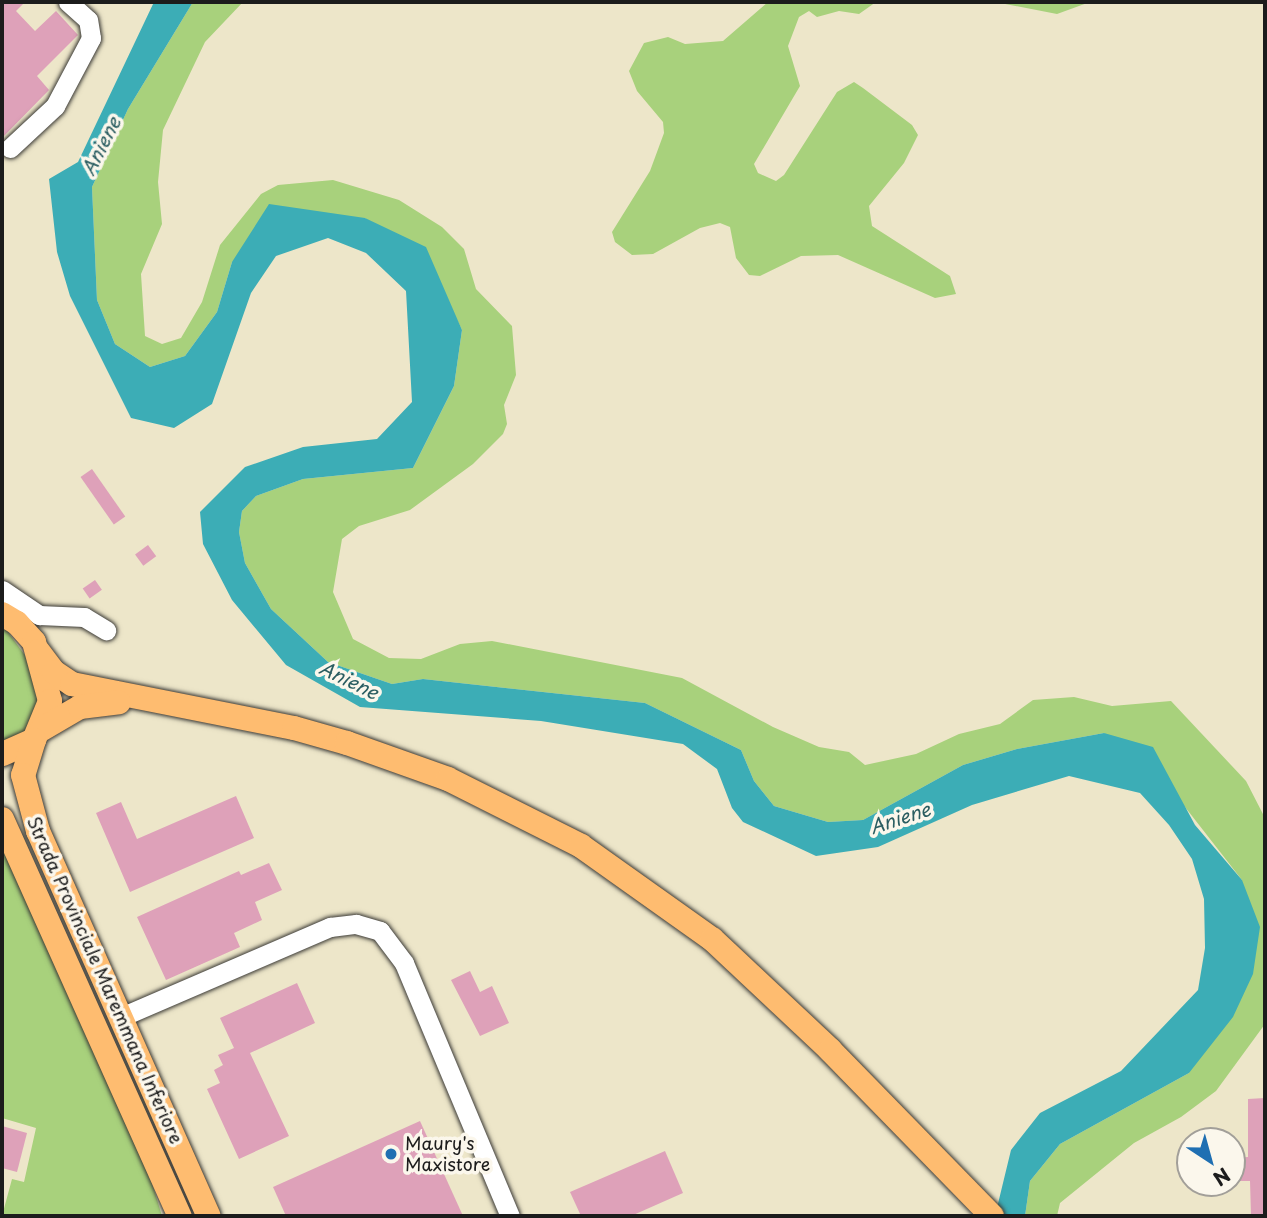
<!DOCTYPE html>
<style>
body{margin:0}
#map{position:relative;width:1267px;height:1218px;overflow:hidden;background:#ede6c9;font-family:"Playpen Sans",sans-serif}
div>[style]{position:absolute}
.green>*{inset:0;background:#a8d17c}
.water>*{inset:0;background:#3cadb6}
.building>*{inset:0;background:#dea1b9;transform-origin:0 0}
.roads{filter:drop-shadow(0 0 2px #3b3a36) drop-shadow(0 0 2px #3b3a36)}
.minor>*{height:19px;margin:-9.5px;padding:0 9.5px;transform-origin:9.5px;border-radius:9.5px;background:#fff}
.major>*{height:24px;margin:-12px;padding:0 12px;transform-origin:12px;border-radius:12px;background:#febc70}
.dots>*{width:19px;height:19px;translate:-50% -50%;box-sizing:border-box;border:4px solid #fbf7ec;border-radius:50%}
span{translate:-50% -50%;white-space:nowrap;text-align:center;line-height:1.15;-webkit-text-stroke:7px #fbf7ec;paint-order:stroke}
.street-label{font-size:18px;color:#1c1c1c}
.poi-label{font-size:18px;color:#1c1c1c}
.left{translate:0 -50%;text-align:left}
.water-label{font-size:19px;color:#2a5d61;font-style:italic}
.frame{position:absolute;inset:0;border:4px solid #1c1c1c;pointer-events:none}
.north{position:absolute;left:1176px;top:1127px;width:70px;height:70px;box-sizing:border-box;background:#fbf7ec;border:2px solid #a29f99;border-radius:50%;rotate:144deg;font-size:19px;font-weight:700;line-height:28px;text-align:center;color:#1c1c1c}
.north::after{content:'';display:block;margin:auto;width:24px;height:32px;background:#1f6fb2;clip-path:polygon(50% 0,100% 100%,50% 72%,0 100%)}
</style>
<div id="map">
<div class="green">
<i style="clip-path:polygon(193px 2px,243px 2px,205px 42px,163px 130px,158px 182px,162px 224px,141px 274px,145px 336px,162px 344px,181px 338px,202px 302px,220px 245px,261px 194px,278px 185px,333px 180px,399px 200px,442px 227px,464px 249px,476px 289px,512px 326px,516px 375px,504px 405px,507px 424px,503px 434px,473px 464px,410px 510px,359px 526px,342px 539px,333px 592px,353px 639px,389px 658px,421px 659px,460px 644px,492px 641px,682px 678px,773px 727px,819px 747px,849px 752px,865px 765px,916px 754px,959px 734px,1000px 724px,1033px 700px,1074px 697px,1112px 706px,1171px 701px,1246px 781px,1265px 818px,1265px 1024px,1216px 1091px,1181px 1117px,1134px 1143px,1060px 1203px,1057px 1216px,1025px 1216px,1030px 1181px,1060px 1144px,1189px 1073px,1242px 880px,1178px 798px,1104px 733px,1017px 749px,963px 765px,863px 820px,828px 822px,774px 806px,754px 781px,741px 750px,645px 703px,423px 679px,392px 684px,328px 662px,271px 609px,245px 563px,239px 532px,242px 511px,256px 496px,303px 479px,413px 468px,454px 386px,462px 330px,444px 294px,365px 218px,232px 262px,217px 312px,185px 356px,150px 367px,115px 344px,97px 300px,92px 187px,128px 109px)"></i>
<i style="clip-path:polygon(768px 2px,876px 2px,859px 14px,839px 11px,817px 17px,809px 11px,799px 17px,788px 46px,800px 86px,754px 164px,758px 173px,776px 181px,784px 175px,837px 92px,854px 82px,863px 88px,912px 125px,918px 135px,904px 163px,869px 206px,872px 226px,950px 276px,956px 294px,935px 298px,838px 255px,801px 256px,760px 276px,749px 275px,736px 258px,730px 227px,720px 223px,700px 228px,653px 254px,632px 255px,615px 242px,612px 232px,650px 171px,664px 133px,663px 122px,637px 91px,629px 71px,644px 43px,668px 37px,685px 44px,723px 41px)"></i>
<i style="clip-path:polygon(995px 2px,1090px 2px,1057px 14px)"></i>
<i style="clip-path:polygon(2px 624px,27px 658px,39px 700px,27px 731px,2px 742px)"></i>
<i style="clip-path:polygon(2px 842px,152px 1183px,162px 1216px,2px 1216px,12px 1179px,24px 1182px,36px 1128px,2px 1118px)"></i>
</div>
<div class="water">
<i style="clip-path:polygon(154px 2px,193px 2px,128px 109px,92px 187px,97px 300px,115px 344px,150px 367px,185px 356px,217px 312px,232px 262px,269px 204px,365px 218px,426px 247px,462px 330px,454px 386px,413px 468px,303px 479px,256px 496px,242px 511px,239px 532px,245px 563px,271px 609px,328px 662px,392px 684px,423px 679px,645px 703px,741px 750px,754px 781px,774px 806px,828px 822px,863px 820px,963px 765px,1017px 749px,1104px 733px,1153px 747px,1195px 825px,1242px 880px,1260px 927px,1253px 974px,1233px 1017px,1189px 1073px,1060px 1144px,1030px 1181px,1025px 1216px,995px 1216px,1011px 1150px,1040px 1113px,1121px 1071px,1198px 990px,1205px 948px,1204px 899px,1192px 859px,1169px 825px,1140px 793px,1069px 776px,972px 805px,878px 847px,816px 856px,743px 822px,732px 808px,717px 769px,683px 744px,541px 721px,360px 707px,286px 665px,232px 600px,203px 544px,200px 512px,245px 467px,303px 447px,377px 439px,412px 402px,406px 291px,366px 253px,328px 238px,276px 256px,251px 293px,212px 404px,174px 428px,131px 418px,70px 296px,57px 252px,49px 179px,78px 162px)"></i>
</div>
<div class="building">
<i style="clip-path:polygon(2px 2px,25px 2px,16px 11px,35px 31px,56px 11px,78px 35px,37px 76px,49px 90px,2px 138px)"></i>
<i style="left:92px;top:469px;width:58px;height:14px;rotate:55deg"></i>
<i style="left:148px;top:545px;width:14px;height:16px;rotate:54deg"></i>
<i style="left:95px;top:580px;width:12px;height:15px;rotate:55deg"></i>
<i style="clip-path:polygon(236px 796px,254px 838px,130px 892px,96px 813px,121px 802px,137px 839px)"></i>
<i style="clip-path:polygon(269px 863px,282px 890px,255px 902px,262px 920px,234px 933px,240px 947px,166px 980px,137px 917px,239px 871px,241px 875px)"></i>
<i style="clip-path:polygon(470px 971px,480px 992px,492px 986px,509px 1023px,480px 1036px,451px 980px)"></i>
<i style="clip-path:polygon(297px 983px,315px 1023px,250px 1053px,289px 1136px,239px 1159px,207px 1089px,220px 1083px,214px 1070px,223px 1065px,218px 1055px,234px 1048px,220px 1018px)"></i>
<i style="clip-path:polygon(1265px 1098px,1265px 1216px,1251px 1216px,1250px 1181px,1233px 1181px,1232px 1158px,1248px 1157px,1248px 1099px)"></i>
<i style="clip-path:polygon(420px 1121px,463px 1216px,286px 1216px,273px 1187px)"></i>
<i style="clip-path:polygon(2px 1126px,27px 1133px,17px 1172px,2px 1168px)"></i>
<i style="clip-path:polygon(665px 1151px,683px 1193px,631px 1216px,581px 1216px,570px 1192px)"></i>
</div>
<div class="roads">
<div class="minor">
<i style="left:10px;top:148px;width:62px;rotate:-43deg"></i>
<i style="left:55px;top:106px;width:77px;rotate:-62.1deg"></i>
<i style="left:91px;top:38px;width:18px;rotate:-99deg"></i>
<i style="left:88px;top:20px;width:27px;rotate:-138deg"></i>
<i style="left:2px;top:590px;width:45px;rotate:34deg"></i>
<i style="left:39px;top:615px;width:45px;rotate:2.5deg"></i>
<i style="left:84px;top:617px;width:26px;rotate:31deg"></i>
<i style="left:121px;top:1017px;width:228px;rotate:-23.3deg"></i>
<i style="left:330px;top:927px;width:26px;rotate:-7deg"></i>
<i style="left:356px;top:924px;width:25px;rotate:16deg"></i>
<i style="left:380px;top:931px;width:40px;rotate:53deg"></i>
<i style="left:404px;top:963px;width:274px;rotate:67.3deg"></i>
</div>
<div class="major">
<i style="left:2px;top:614px;width:17px;rotate:31deg"></i>
<i style="left:17px;top:623px;width:25px;rotate:48deg"></i>
<i style="left:34px;top:642px;width:61px;rotate:74.8deg"></i>
<i style="left:50px;top:701px;width:42px;rotate:112.3deg"></i>
<i style="left:34px;top:740px;width:35px;rotate:156deg"></i>
<i style="left:38px;top:651px;width:26px;rotate:53deg"></i>
<i style="left:54px;top:672px;width:22px;rotate:34deg"></i>
<i style="left:72px;top:684px;width:226px;rotate:11.2deg"></i>
<i style="left:294px;top:728px;width:55px;rotate:15.8deg"></i>
<i style="left:347px;top:743px;width:107px;rotate:19.6deg"></i>
<i style="left:448px;top:779px;width:149px;rotate:26.7deg"></i>
<i style="left:581px;top:846px;width:161px;rotate:35.4deg"></i>
<i style="left:712px;top:939px;width:162px;rotate:43.2deg"></i>
<i style="left:830px;top:1050px;width:232px;rotate:45.7deg"></i>
<i style="left:42px;top:729px;width:44px;rotate:-30.1deg"></i>
<i style="left:80px;top:707px;width:39px;rotate:-7deg"></i>
<i style="left:34px;top:740px;width:37px;rotate:107deg"></i>
<i style="left:23px;top:775px;width:58px;rotate:75deg"></i>
<i style="left:38px;top:831px;width:421px;rotate:66.1deg"></i>
<i style="left:2px;top:819px;width:435px;rotate:65.9deg"></i>
</div>
</div>
<div class="dots">
<i style="left:391px;top:1154px;background:#1f6fb2"></i>
</div>
<div class="street-label">
<span style="left:105px;top:980px;rotate:66deg">Strada Provinciale Maremmana Inferiore</span>
</div>
<div class="poi-label">
<span class="left" style="left:405px;top:1154px">Maury's<br>Maxistore</span>
</div>
<div class="water-label">
<span style="left:101px;top:146px;rotate:-63deg">Aniene</span>
<span style="left:349px;top:680px;rotate:26deg">Aniene</span>
<span style="left:900px;top:818px;rotate:-18deg">Aniene</span>
</div>
<div class="frame"></div>
<div class="north">N</div>
</div>
